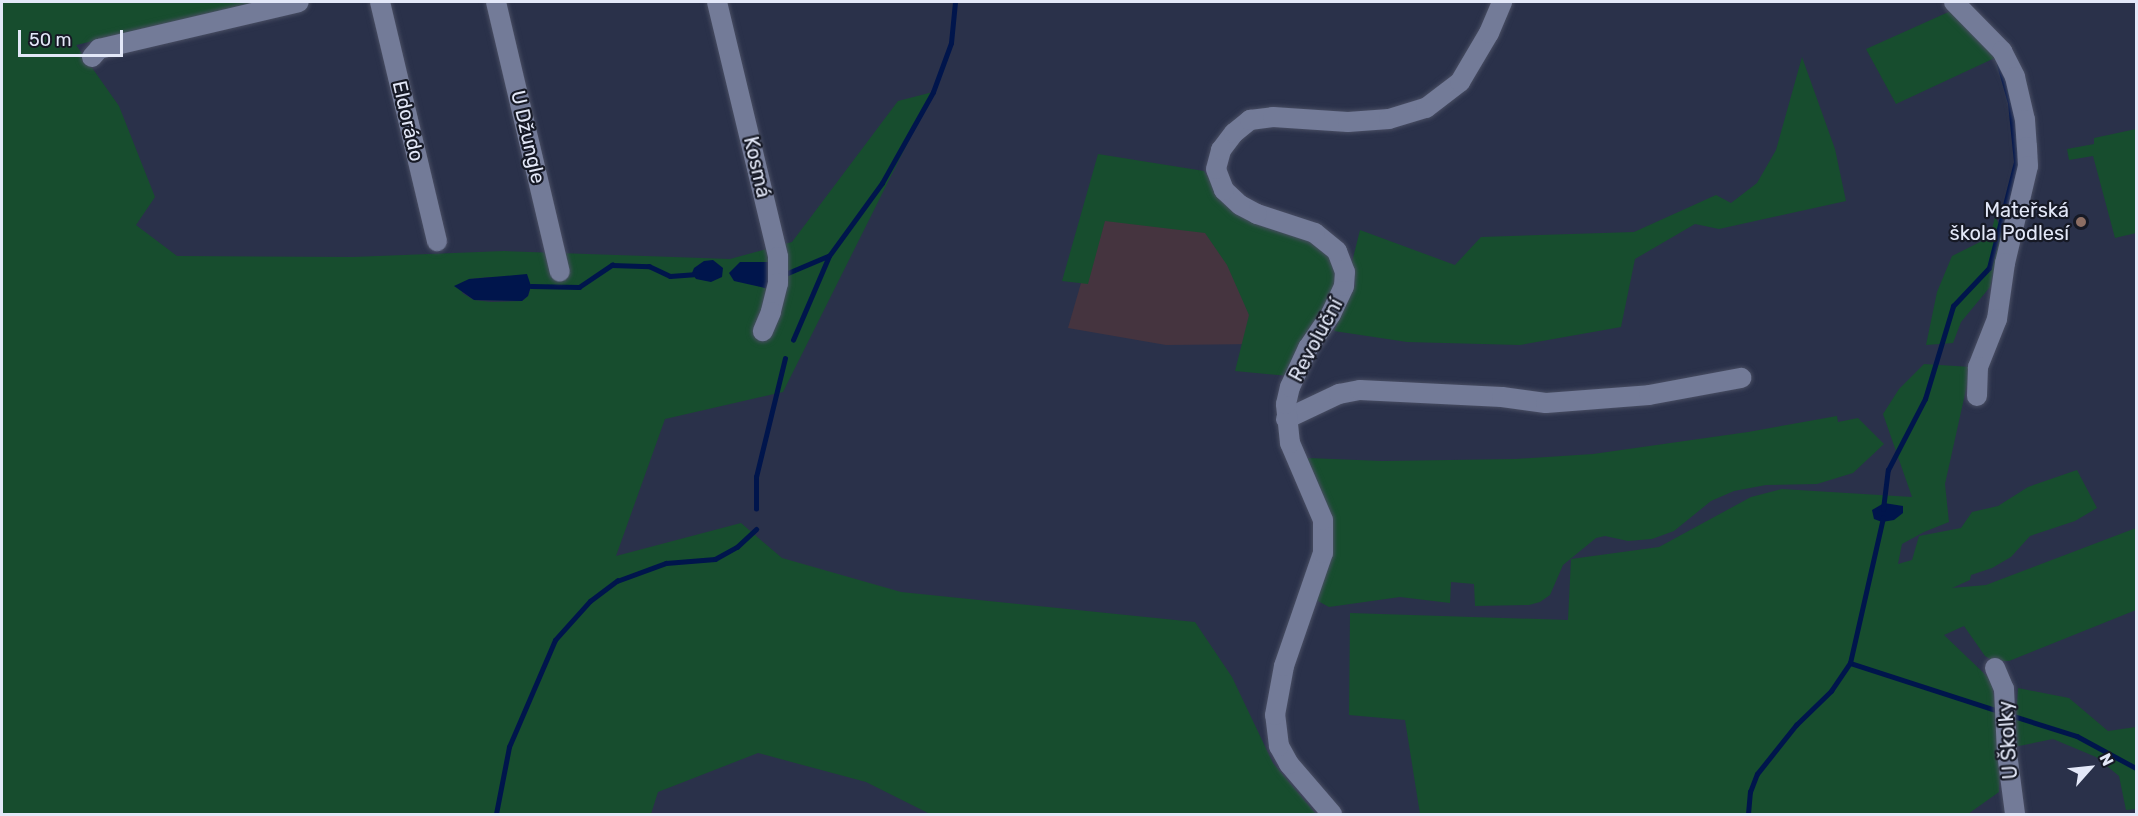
<!DOCTYPE html>
<meta charset="utf-8">
<style>
body{margin:0}
#map{position:relative;width:2138px;height:816px;overflow:hidden;background:#2a314a;font-family:Rubik,sans-serif}
div>[style]{position:absolute}
.industrial>*{inset:0;background:#45343f}
.green>*{inset:0;background:#174d2e}
.water>*{inset:0;background:#00154c}
.stream>*{height:4.5px;margin:-2.25px;padding:0 2.25px;transform-origin:2.25px;border-radius:2.25px;background:#00154c}
.roads{filter:drop-shadow(0 0 2px #494e63) drop-shadow(0 0 2px #494e63)}
.minor>*{height:20px;margin:-10px;padding:0 10px;transform-origin:10px;border-radius:10px;background:#737b98}
.dots>*{width:16px;height:16px;translate:-50% -50%;box-sizing:border-box;border:3px solid #161925;border-radius:50%}
span{translate:-50% -50%;white-space:nowrap;text-align:center;line-height:1.15;-webkit-text-stroke:4.5px #161925;paint-order:stroke}
.street-label{font-size:20px;color:#e3e8f8}
.poi-label{font-size:20px;color:#e3e8f8}
.right{translate:-100% -50%;text-align:right}
.frame{position:absolute;inset:0;border:3px solid #e3e8f8;pointer-events:none}
.north{position:absolute;left:2060px;top:738px;width:60px;height:60px;-webkit-text-stroke:4px #161925;paint-order:stroke;rotate:63deg;font-size:16px;font-weight:700;line-height:24px;text-align:center;color:#e3e8f8}
.north::after{content:'';display:block;margin:auto;width:21px;height:27px;background:#e3e8f8;clip-path:polygon(50% 0,100% 100%,50% 72%,0 100%)}
.scale{position:absolute;left:18px;top:30px;width:105px;height:27px;box-sizing:border-box;border:3px solid #e3e8f8;border-top:0;padding-left:8px;font-size:18px;line-height:21px;white-space:nowrap;color:#e3e8f8;-webkit-text-stroke:4px #161925;paint-order:stroke}
</style>
<div id="map">
<div class="industrial">
<i style="clip-path:polygon(1203px 190px,1260px 344px,1166px 345px,1068px 328px,1103px 207px)"></i>
</div>
<div class="green">
<i style="clip-path:polygon(evenodd,2px 2px,265px 2px,76px 45px,119px 106px,155px 197px,136px 225px,177px 256px,353px 257px,504px 251px,730px 259px,792px 242px,898px 101px,933px 92px,783px 392px,665px 419px,616px 556px,741px 523px,782px 558px,901px 592px,1195px 622px,1232px 677px,1273px 763px,1316px 814px,930px 814px,866px 782px,758px 753px,658px 792px,651px 814px,2px 814px,2px 2px,489px 277px,531px 286px,528px 296px,522px 301px,491px 302px,474px 300px,462px 293px,469px 279px,489px 277px)"></i>
<i style="clip-path:polygon(1953px 10px,1999px 56px,1896px 104px,1866px 49px)"></i>
<i style="clip-path:polygon(1802px 57px,1835px 149px,1846px 201px,1719px 229px,1695px 224px,1635px 259px,1621px 327px,1520px 345px,1407px 342px,1334px 331px,1355px 285px,1352px 262px,1360px 230px,1455px 265px,1481px 237px,1634px 232px,1716px 195px,1731px 203px,1757px 183px,1776px 150px)"></i>
<i style="clip-path:polygon(2136px 129px,2136px 233px,2115px 238px,2093px 156px,2069px 160px,2067px 149px,2094px 144px,2094px 138px)"></i>
<i style="clip-path:polygon(1098px 154px,1204px 171px,1224px 202px,1309px 239px,1329px 252px,1337px 268px,1335px 285px,1288px 376px,1235px 371px,1249px 315px,1227px 265px,1205px 233px,1105px 221px,1088px 284px,1062px 281px)"></i>
<i style="clip-path:polygon(1995px 217px,2004px 232px,1990px 287px,1961px 322px,1953px 343px,1926px 345px,1937px 292px,1952px 256px,1990px 237px)"></i>
<i style="clip-path:polygon(1924px 364px,1971px 367px,1945px 484px,1949px 522px,1924px 532px,1902px 544px,1898px 564px,1912px 560px,1919px 536px,1961px 528px,1972px 512px,1998px 506px,2028px 487px,2077px 470px,2097px 508px,2075px 521px,2030px 536px,2011px 557px,1992px 568px,1971px 575px,1970px 580px,1952px 588px,1986px 585px,2136px 528px,2136px 610px,2009px 661px,1993px 661px,1985px 656px,1964px 626px,1944px 635px,1992px 681px,2001px 753px,1999px 792px,1968px 814px,1420px 814px,1405px 720px,1349px 715px,1350px 613px,1568px 620px,1571px 559px,1659px 547px,1751px 497px,1782px 489px,1912px 497px,1883px 414px,1899px 389px)"></i>
<i style="clip-path:polygon(1837px 416px,1838px 422px,1858px 418px,1884px 444px,1853px 473px,1817px 484px,1766px 485px,1734px 491px,1711px 501px,1674px 531px,1652px 539px,1628px 541px,1605px 536px,1596px 538px,1563px 565px,1550px 595px,1540px 602px,1529px 605px,1475px 606px,1474px 584px,1451px 582px,1450px 603px,1400px 597px,1329px 607px,1316px 600px,1327px 566px,1306px 459px,1308px 458px,1382px 461px,1516px 459px,1593px 454px,1748px 432px)"></i>
<i style="clip-path:polygon(2018px 688px,2069px 698px,2108px 731px,2136px 727px,2136px 809px,2126px 810px,2119px 776px,2096px 757px,2053px 739px,2014px 747px)"></i>
</div>
<div class="water">
<i style="clip-path:polygon(713px 260px,723px 268px,722px 277px,711px 282px,696px 279px,692px 273px,694px 268px,704px 261px)"></i>
<i style="clip-path:polygon(740px 262px,770px 262px,769px 289px,734px 281px,729px 273px)"></i>
<i style="clip-path:polygon(527px 274px,531px 286px,528px 296px,522px 301px,474px 300px,454px 286px,469px 279px)"></i>
<i style="clip-path:polygon(1884px 503px,1903px 506px,1903px 513px,1894px 520px,1882px 522px,1874px 519px,1872px 510px)"></i>
</div>
<div class="stream">
<i style="left:783px;top:275px;width:49px;rotate:-22.9deg"></i>
<i style="left:531px;top:286px;width:48px;rotate:1.2deg"></i>
<i style="left:579px;top:287px;width:40px;rotate:-34deg"></i>
<i style="left:612px;top:265px;width:37px;rotate:2deg"></i>
<i style="left:649px;top:266px;width:23px;rotate:25deg"></i>
<i style="left:670px;top:276px;width:27px;rotate:-4deg"></i>
<i style="left:793px;top:340px;width:91px;rotate:-66.8deg"></i>
<i style="left:829px;top:256px;width:90px;rotate:-54deg"></i>
<i style="left:882px;top:183px;width:104px;rotate:-60.7deg"></i>
<i style="left:933px;top:92px;width:52px;rotate:-69.8deg"></i>
<i style="left:951px;top:43px;width:41px;rotate:-84.4deg"></i>
<i style="left:756px;top:509px;width:32px;rotate:-90deg"></i>
<i style="left:756px;top:477px;width:122px;rotate:-76.3deg"></i>
<i style="left:1883px;top:509px;width:39px;rotate:-83deg"></i>
<i style="left:1888px;top:470px;width:80px;rotate:-62.5deg"></i>
<i style="left:1925px;top:399px;width:97px;rotate:-73.2deg"></i>
<i style="left:1953px;top:306px;width:52px;rotate:-46.5deg"></i>
<i style="left:1989px;top:268px;width:109px;rotate:-75.7deg"></i>
<i style="left:2016px;top:162px;width:59px;rotate:-95.8deg"></i>
<i style="left:2010px;top:103px;width:40px;rotate:-106deg"></i>
<i style="left:1850px;top:663px;width:157px;rotate:17.9deg"></i>
<i style="left:2010px;top:715px;width:70px;rotate:17.4deg"></i>
<i style="left:2077px;top:736px;width:67px;rotate:28.5deg"></i>
<i style="left:496px;top:814px;width:68px;rotate:-79deg"></i>
<i style="left:509px;top:747px;width:116px;rotate:-66.7deg"></i>
<i style="left:555px;top:640px;width:52px;rotate:-48.1deg"></i>
<i style="left:590px;top:601px;width:34px;rotate:-37deg"></i>
<i style="left:617px;top:581px;width:52px;rotate:-20.2deg"></i>
<i style="left:666px;top:563px;width:49px;rotate:-4.7deg"></i>
<i style="left:715px;top:559px;width:25px;rotate:-29deg"></i>
<i style="left:737px;top:547px;width:26px;rotate:-43deg"></i>
<i style="left:1748px;top:814px;width:22px;rotate:-85deg"></i>
<i style="left:1750px;top:792px;width:19px;rotate:-69deg"></i>
<i style="left:1757px;top:774px;width:63px;rotate:-51.5deg"></i>
<i style="left:1796px;top:725px;width:49px;rotate:-44.2deg"></i>
<i style="left:1831px;top:691px;width:34px;rotate:-56deg"></i>
<i style="left:1850px;top:663px;width:149px;rotate:-77.2deg"></i>
</div>
<div class="roads">
<div class="minor">
<i style="left:380px;top:2px;width:246px;rotate:76.6deg"></i>
<i style="left:496px;top:2px;width:277px;rotate:76.7deg"></i>
<i style="left:717px;top:2px;width:262px;rotate:76.5deg"></i>
<i style="left:778px;top:257px;width:26px;rotate:90deg"></i>
<i style="left:778px;top:283px;width:30px;rotate:104deg"></i>
<i style="left:771px;top:312px;width:21px;rotate:113deg"></i>
<i style="left:1954px;top:2px;width:69px;rotate:45.6deg"></i>
<i style="left:2002px;top:51px;width:29px;rotate:63deg"></i>
<i style="left:2015px;top:77px;width:44px;rotate:76.9deg"></i>
<i style="left:2025px;top:120px;width:27px;rotate:86deg"></i>
<i style="left:2027px;top:147px;width:19px;rotate:87deg"></i>
<i style="left:2028px;top:166px;width:100px;rotate:103.3deg"></i>
<i style="left:2005px;top:263px;width:57px;rotate:98.1deg"></i>
<i style="left:1997px;top:319px;width:52px;rotate:111.6deg"></i>
<i style="left:1978px;top:367px;width:29px;rotate:92deg"></i>
<i style="left:92px;top:57px;width:11px;rotate:-49deg"></i>
<i style="left:99px;top:49px;width:205px;rotate:-13.2deg"></i>
<i style="left:1286px;top:419px;width:59px;rotate:-25.3deg"></i>
<i style="left:1339px;top:394px;width:21px;rotate:-11deg"></i>
<i style="left:1360px;top:390px;width:142px;rotate:2.8deg"></i>
<i style="left:1502px;top:397px;width:44px;rotate:7.8deg"></i>
<i style="left:1546px;top:403px;width:103px;rotate:-4.4deg"></i>
<i style="left:1649px;top:395px;width:94px;rotate:-10.5deg"></i>
<i style="left:1995px;top:668px;width:23px;rotate:67deg"></i>
<i style="left:2004px;top:689px;width:64px;rotate:87.3deg"></i>
<i style="left:2007px;top:753px;width:62px;rotate:82.5deg"></i>
<i style="left:1332px;top:814px;width:66px;rotate:-130.7deg"></i>
<i style="left:1289px;top:764px;width:21px;rotate:-119deg"></i>
<i style="left:1279px;top:746px;width:31px;rotate:-97deg"></i>
<i style="left:1275px;top:715px;width:50px;rotate:-79.6deg"></i>
<i style="left:1284px;top:666px;width:120px;rotate:-71deg"></i>
<i style="left:1323px;top:553px;width:33px;rotate:-90deg"></i>
<i style="left:1323px;top:520px;width:84px;rotate:-113.2deg"></i>
<i style="left:1290px;top:443px;width:39px;rotate:-96deg"></i>
<i style="left:1286px;top:404px;width:17px;rotate:-77deg"></i>
<i style="left:1290px;top:387px;width:43px;rotate:-65.2deg"></i>
<i style="left:1308px;top:348px;width:41px;rotate:-55.9deg"></i>
<i style="left:1331px;top:314px;width:31px;rotate:-65deg"></i>
<i style="left:1344px;top:286px;width:14px;rotate:-86deg"></i>
<i style="left:1345px;top:272px;width:22px;rotate:-111deg"></i>
<i style="left:1337px;top:251px;width:28px;rotate:-141deg"></i>
<i style="left:1315px;top:233px;width:61px;rotate:-161.9deg"></i>
<i style="left:1257px;top:214px;width:19px;rotate:-152deg"></i>
<i style="left:1240px;top:205px;width:22px;rotate:-137deg"></i>
<i style="left:1224px;top:190px;width:22px;rotate:-111deg"></i>
<i style="left:1216px;top:169px;width:20px;rotate:-75deg"></i>
<i style="left:1221px;top:150px;width:21px;rotate:-53deg"></i>
<i style="left:1234px;top:133px;width:21px;rotate:-39deg"></i>
<i style="left:1250px;top:120px;width:23px;rotate:-7deg"></i>
<i style="left:1273px;top:117px;width:75px;rotate:3.8deg"></i>
<i style="left:1348px;top:122px;width:41px;rotate:-4.2deg"></i>
<i style="left:1389px;top:119px;width:39px;rotate:-17deg"></i>
<i style="left:1426px;top:108px;width:43px;rotate:-37.4deg"></i>
<i style="left:1460px;top:82px;width:57px;rotate:-59.4deg"></i>
<i style="left:1489px;top:33px;width:34px;rotate:-67deg"></i>
</div>
</div>
<div class="dots">
<i style="left:2081px;top:222px;background:#8d6e63"></i>
</div>
<div class="street-label">
<span style="left:408px;top:121px;rotate:77deg">Eldorádo</span>
<span style="left:528px;top:137px;rotate:77deg">U Džungle</span>
<span style="left:757px;top:167px;rotate:77deg">Kosmá</span>
<span style="left:1316px;top:340px;rotate:-62deg">Revoluční</span>
<span style="left:2008px;top:740px;rotate:-94deg">U Školky</span>
</div>
<div class="poi-label">
<span class="right" style="left:2069px;top:222px">Mateřská<br>škola Podlesí</span>
</div>
<div class="frame"></div>
<div class="north">N</div>
<div class="scale">50 m</div>
</div>
